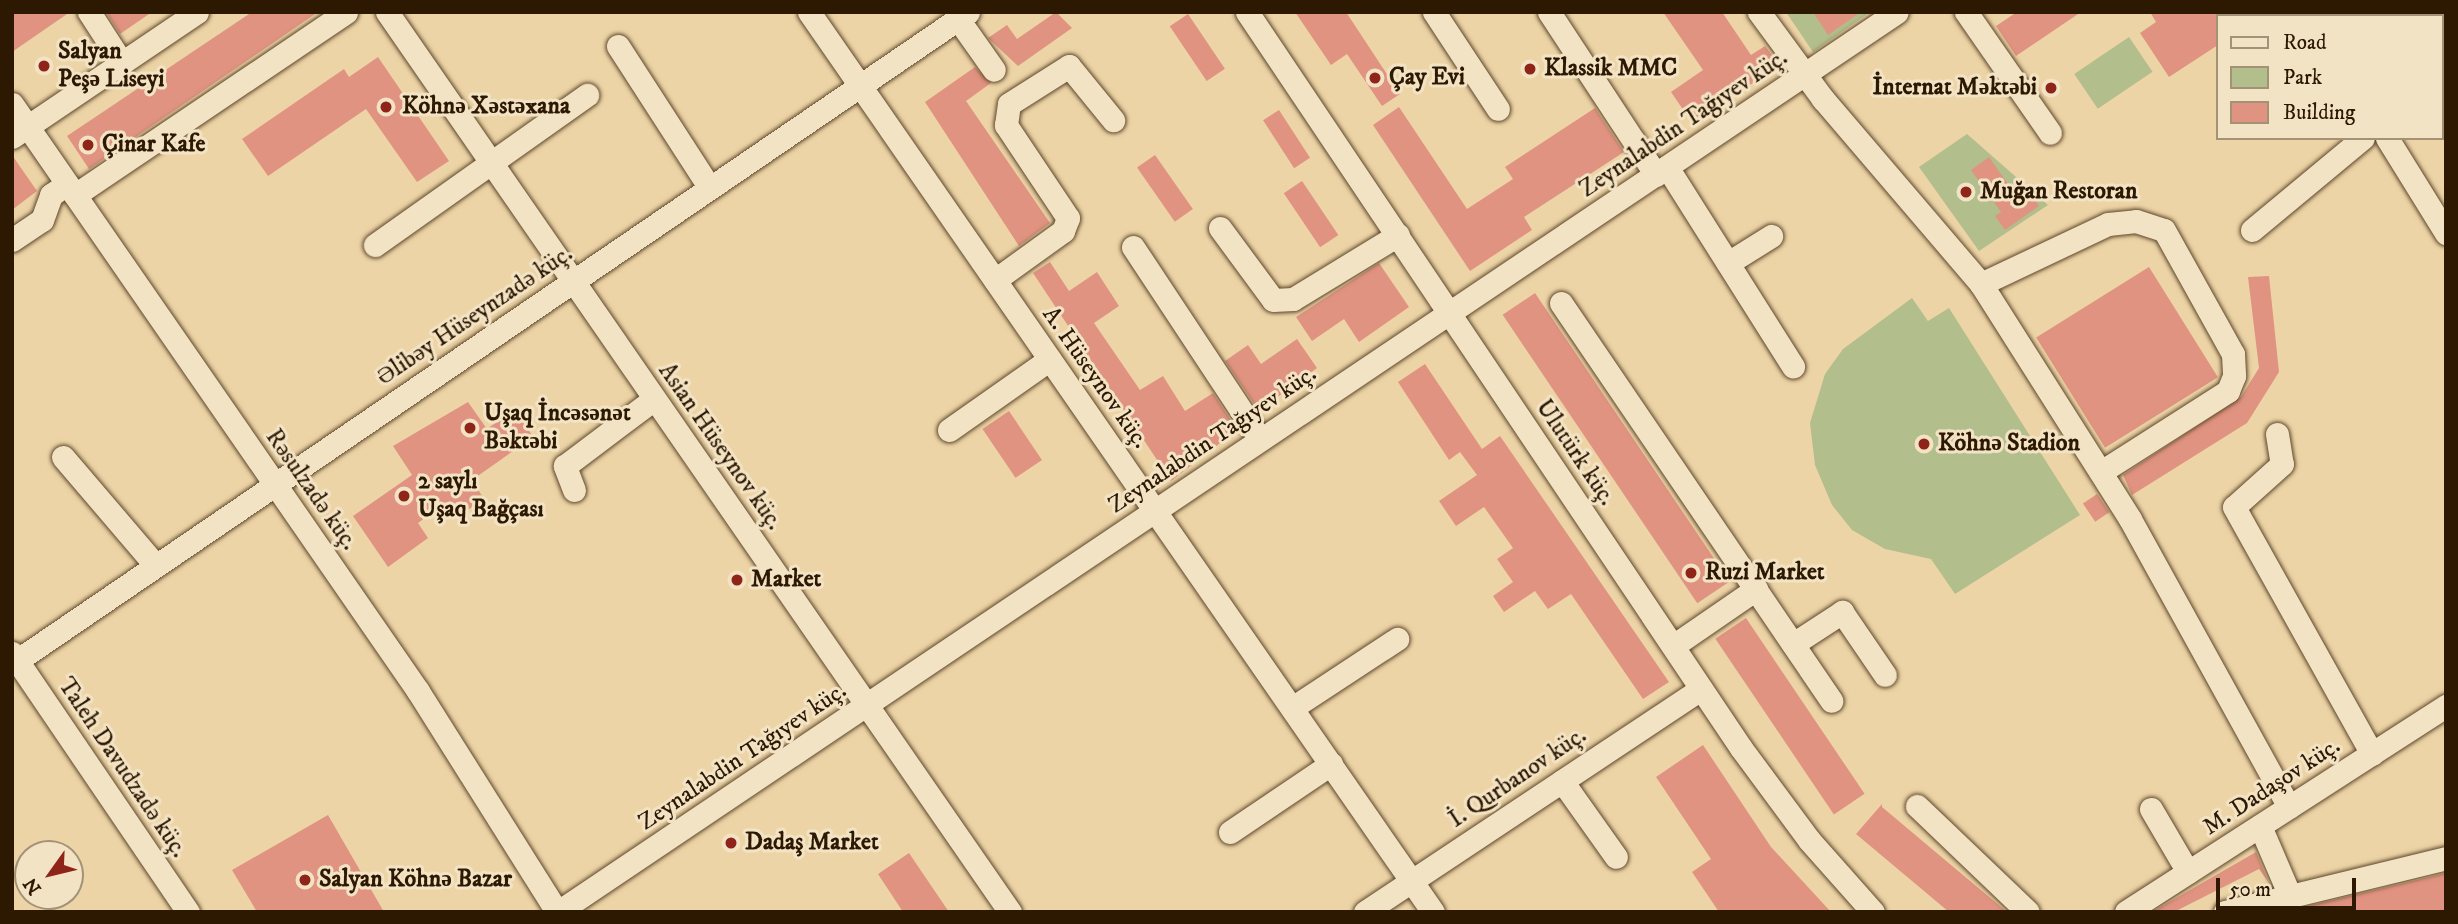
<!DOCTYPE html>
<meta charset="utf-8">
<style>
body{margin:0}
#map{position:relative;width:2458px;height:924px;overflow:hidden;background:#edd4a6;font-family:"IM FELL DW Pica",serif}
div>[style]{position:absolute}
.green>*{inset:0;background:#b2be8b;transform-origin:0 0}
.building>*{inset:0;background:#e19381;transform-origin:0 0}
.roads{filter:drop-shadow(0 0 2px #5d472b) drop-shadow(0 0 2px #5d472b)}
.minor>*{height:23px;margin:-11.5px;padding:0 11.5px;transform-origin:11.5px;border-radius:11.5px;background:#f3e3c5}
.dots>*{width:19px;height:19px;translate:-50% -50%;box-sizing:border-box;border:4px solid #f3e3c5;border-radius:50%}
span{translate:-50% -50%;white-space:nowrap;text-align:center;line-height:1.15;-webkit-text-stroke:6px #f3e3c5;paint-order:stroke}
.poi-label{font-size:24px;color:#2d1802;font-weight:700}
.left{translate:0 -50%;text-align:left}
.right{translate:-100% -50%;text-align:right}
.street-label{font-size:24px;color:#2d1802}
.frame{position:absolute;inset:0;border:14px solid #2d1802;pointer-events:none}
.legend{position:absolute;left:2216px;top:14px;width:228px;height:126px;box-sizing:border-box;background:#f3e3c5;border:2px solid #a49277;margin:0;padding:9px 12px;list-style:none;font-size:21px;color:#2d1802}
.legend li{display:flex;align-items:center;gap:14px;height:35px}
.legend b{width:35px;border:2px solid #a49277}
.north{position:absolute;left:14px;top:840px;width:70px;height:70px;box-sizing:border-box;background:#f3e3c5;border:2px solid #a49277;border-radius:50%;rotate:236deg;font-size:19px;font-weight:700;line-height:28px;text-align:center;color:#2d1802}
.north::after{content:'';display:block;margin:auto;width:24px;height:32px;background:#8f2418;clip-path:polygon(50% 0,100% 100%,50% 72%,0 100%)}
.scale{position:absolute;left:2216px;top:878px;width:140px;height:32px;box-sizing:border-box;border:4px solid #2d1802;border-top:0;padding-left:9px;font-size:21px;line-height:24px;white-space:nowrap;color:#2d1802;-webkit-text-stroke:5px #f3e3c5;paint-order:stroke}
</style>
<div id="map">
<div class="green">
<i style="clip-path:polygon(1786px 12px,1870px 12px,1813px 52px)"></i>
<i style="left:2129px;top:37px;width:42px;height:66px;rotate:56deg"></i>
<i style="clip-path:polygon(1967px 134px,2048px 205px,1979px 251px,1919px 167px)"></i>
<i style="clip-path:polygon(1912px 298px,1928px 321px,1949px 308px,2080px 515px,1955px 594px,1931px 559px,1885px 549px,1852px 530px,1832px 505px,1815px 465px,1810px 423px,1825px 374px,1843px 349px)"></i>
</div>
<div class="building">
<i style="clip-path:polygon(12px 12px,70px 12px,12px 52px)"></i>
<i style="clip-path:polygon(106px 12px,152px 12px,120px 34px)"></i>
<i style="clip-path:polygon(252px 12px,318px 12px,89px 169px,67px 136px)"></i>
<i style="clip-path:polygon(1056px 12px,1072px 28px,1018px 66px,988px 38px,1007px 25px,1017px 39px)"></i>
<i style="clip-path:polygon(1295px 12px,1346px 12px,1400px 94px,1382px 106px,1347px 54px,1331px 65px)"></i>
<i style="clip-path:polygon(1663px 12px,1722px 12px,1751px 55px,1765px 46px,1779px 65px,1693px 124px,1671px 92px,1703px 70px)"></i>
<i style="clip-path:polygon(1813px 12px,1861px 12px,1828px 35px)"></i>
<i style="clip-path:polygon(2017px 12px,2081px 12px,2016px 56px,1996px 26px)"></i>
<i style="clip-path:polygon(2150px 12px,2218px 12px,2218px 45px,2169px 77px,2140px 33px,2156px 22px)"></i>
<i style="left:1188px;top:14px;width:66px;height:22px;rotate:56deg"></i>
<i style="clip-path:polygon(378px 57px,449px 161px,417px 182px,366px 109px,268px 176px,242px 139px,344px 69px,349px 77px)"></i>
<i style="clip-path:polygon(975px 67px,991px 83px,966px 101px,1050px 223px,1019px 246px,925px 102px)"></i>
<i style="clip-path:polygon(1399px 107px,1467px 209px,1513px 179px,1505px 167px,1595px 108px,1624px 152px,1524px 217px,1532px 230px,1470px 271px,1373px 125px)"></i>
<i style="left:1279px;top:110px;width:57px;height:19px;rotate:57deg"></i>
<i style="clip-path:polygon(12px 155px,37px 191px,12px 210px)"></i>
<i style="left:1155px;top:155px;width:66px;height:22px;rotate:55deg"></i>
<i style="clip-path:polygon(1989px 157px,2019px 200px,2029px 192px,2039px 206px,2005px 230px,1995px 216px,2001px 212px,1971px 170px)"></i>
<i style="left:1302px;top:181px;width:65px;height:22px;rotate:56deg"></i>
<i style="clip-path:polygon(1050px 262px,1069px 291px,1097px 272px,1119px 306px,1094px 323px,1140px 390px,1163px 376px,1185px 411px,1213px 393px,1237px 430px,1171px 481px,1033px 273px)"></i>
<i style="clip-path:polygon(1379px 263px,1409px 307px,1359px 342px,1344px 319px,1312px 341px,1296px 317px)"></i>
<i style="left:2149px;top:267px;width:130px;height:133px;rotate:58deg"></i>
<i style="clip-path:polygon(2269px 276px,2279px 372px,2247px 423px,2132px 495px,2123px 475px,2241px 397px,2259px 368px,2248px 277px)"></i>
<i style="left:1535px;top:293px;width:348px;height:39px;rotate:56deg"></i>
<i style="clip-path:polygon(1297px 339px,1317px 368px,1259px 411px,1225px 361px,1248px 345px,1261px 364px)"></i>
<i style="clip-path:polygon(1425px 364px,1482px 449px,1500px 436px,1669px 682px,1643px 699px,1571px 594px,1548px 609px,1535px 591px,1504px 612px,1493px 596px,1513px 582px,1497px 559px,1513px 548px,1484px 507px,1456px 526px,1439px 501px,1477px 475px,1460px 452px,1449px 460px,1398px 382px)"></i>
<i style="clip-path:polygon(468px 402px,487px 429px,515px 409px,533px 437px,472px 480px,484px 499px,456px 518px,446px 503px,418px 523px,428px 538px,388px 567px,353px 516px,412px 475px,393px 446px)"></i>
<i style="left:1009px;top:411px;width:59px;height:32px;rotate:56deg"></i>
<i style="left:2097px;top:494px;width:22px;height:17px;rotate:56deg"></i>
<i style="left:1746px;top:618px;width:212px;height:37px;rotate:56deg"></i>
<i style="clip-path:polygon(1703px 745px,1771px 847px,1831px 912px,1719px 912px,1692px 872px,1711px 859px,1656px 777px)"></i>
<i style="clip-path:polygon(1882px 804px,1882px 807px,2007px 912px,1949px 912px,1856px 834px)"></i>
<i style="clip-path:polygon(328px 815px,384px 912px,257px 912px,232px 870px)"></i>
<i style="clip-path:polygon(2256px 852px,2269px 883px,2259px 869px,2174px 912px,2152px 912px)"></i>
<i style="clip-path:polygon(909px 853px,949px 912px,903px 912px,878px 874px)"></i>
<i style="clip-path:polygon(2446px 873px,2446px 912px,2301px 912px,2300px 908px)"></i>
</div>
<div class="roads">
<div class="minor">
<i style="left:89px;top:12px;width:61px;rotate:57.1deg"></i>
<i style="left:387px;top:12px;width:1095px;rotate:55.31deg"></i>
<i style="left:809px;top:12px;width:1095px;rotate:55.27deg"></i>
<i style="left:1247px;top:12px;width:886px;rotate:56.13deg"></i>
<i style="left:1741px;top:748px;width:114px;rotate:53.5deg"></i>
<i style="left:1809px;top:840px;width:96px;rotate:48.4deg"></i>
<i style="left:1434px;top:12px;width:116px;rotate:56.6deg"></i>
<i style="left:1549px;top:12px;width:195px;rotate:56.7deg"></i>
<i style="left:1759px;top:12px;width:108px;rotate:53.7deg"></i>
<i style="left:1823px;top:99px;width:243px;rotate:49.5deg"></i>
<i style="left:1981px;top:284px;width:278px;rotate:57.6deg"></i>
<i style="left:2130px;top:519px;width:329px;rotate:61.1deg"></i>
<i style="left:1966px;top:12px;width:147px;rotate:55.2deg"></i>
<i style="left:2308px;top:12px;width:5px;rotate:53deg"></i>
<i style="left:958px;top:19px;width:62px;rotate:54.8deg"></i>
<i style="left:618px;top:46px;width:169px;rotate:57.1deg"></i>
<i style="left:12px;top:104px;width:714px;rotate:55.33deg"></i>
<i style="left:418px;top:691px;width:261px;rotate:57.8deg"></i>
<i style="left:12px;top:137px;width:223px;rotate:-34deg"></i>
<i style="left:2387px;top:138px;width:112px;rotate:58.2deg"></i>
<i style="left:1667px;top:167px;width:236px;rotate:57.7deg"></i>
<i style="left:75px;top:195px;width:327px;rotate:-34deg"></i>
<i style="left:1220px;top:228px;width:89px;rotate:53.6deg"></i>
<i style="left:1273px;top:300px;width:20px;rotate:-3deg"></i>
<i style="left:1293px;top:299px;width:123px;rotate:-31.4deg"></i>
<i style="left:2252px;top:230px;width:144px;rotate:-39.7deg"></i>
<i style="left:12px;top:240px;width:36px;rotate:-34deg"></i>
<i style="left:42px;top:220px;width:27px;rotate:-70deg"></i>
<i style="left:51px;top:195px;width:19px;rotate:-35deg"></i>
<i style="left:375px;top:245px;width:260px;rotate:-35.3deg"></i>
<i style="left:1133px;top:247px;width:230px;rotate:56.5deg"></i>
<i style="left:1728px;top:263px;width:51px;rotate:-32.1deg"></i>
<i style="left:995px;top:280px;width:84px;rotate:-35.8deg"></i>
<i style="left:1063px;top:231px;width:14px;rotate:-69deg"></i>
<i style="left:1068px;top:218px;width:112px;rotate:-123.7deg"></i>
<i style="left:1006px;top:125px;width:21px;rotate:-82deg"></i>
<i style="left:1009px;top:104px;width:71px;rotate:-32.3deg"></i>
<i style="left:1069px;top:66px;width:70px;rotate:50.8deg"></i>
<i style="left:1981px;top:284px;width:140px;rotate:-25.3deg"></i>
<i style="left:2108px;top:224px;width:28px;rotate:-6deg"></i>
<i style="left:2136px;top:221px;width:29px;rotate:18deg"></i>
<i style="left:2164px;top:230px;width:142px;rotate:60.9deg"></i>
<i style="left:2233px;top:354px;width:22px;rotate:87deg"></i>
<i style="left:2234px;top:376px;width:16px;rotate:112deg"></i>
<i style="left:2228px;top:391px;width:151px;rotate:147.5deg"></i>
<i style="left:1561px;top:303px;width:481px;rotate:55.8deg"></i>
<i style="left:949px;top:430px;width:123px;rotate:-35.1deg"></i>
<i style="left:2277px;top:434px;width:30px;rotate:81deg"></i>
<i style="left:2282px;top:464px;width:64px;rotate:138.1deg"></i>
<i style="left:2234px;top:507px;width:283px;rotate:60.8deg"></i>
<i style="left:63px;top:457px;width:143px;rotate:49.5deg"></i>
<i style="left:574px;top:490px;width:26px;rotate:-111deg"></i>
<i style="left:565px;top:466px;width:111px;rotate:-37deg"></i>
<i style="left:1793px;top:644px;width:59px;rotate:-33.1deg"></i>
<i style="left:1842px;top:612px;width:76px;rotate:55.7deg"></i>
<i style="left:1673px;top:646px;width:101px;rotate:-34.5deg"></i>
<i style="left:12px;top:653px;width:313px;rotate:55.8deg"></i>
<i style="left:12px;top:664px;width:1157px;rotate:-34.29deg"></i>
<i style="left:1292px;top:708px;width:126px;rotate:-33.3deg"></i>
<i style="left:1562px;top:781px;width:93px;rotate:54.6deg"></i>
<i style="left:1917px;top:806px;width:153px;rotate:43.7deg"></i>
<i style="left:2151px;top:809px;width:73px;rotate:59.6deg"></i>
<i style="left:2260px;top:826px;width:76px;rotate:66.8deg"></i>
<i style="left:1230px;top:832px;width:122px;rotate:-34deg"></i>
<i style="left:558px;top:912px;width:1613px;rotate:-33.91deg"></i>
<i style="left:1365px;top:912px;width:403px;rotate:-33.6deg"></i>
<i style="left:2126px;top:912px;width:381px;rotate:-32.8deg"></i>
<i style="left:2225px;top:912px;width:228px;rotate:-13.7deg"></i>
</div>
</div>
<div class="dots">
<i style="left:44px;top:66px;background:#8f2418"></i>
<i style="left:1530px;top:69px;background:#8f2418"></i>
<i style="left:1375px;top:78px;background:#8f2418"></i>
<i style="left:2051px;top:88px;background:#8f2418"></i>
<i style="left:386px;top:107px;background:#8f2418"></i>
<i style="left:88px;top:145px;background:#8f2418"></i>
<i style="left:1966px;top:192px;background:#8f2418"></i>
<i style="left:470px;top:428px;background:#8f2418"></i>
<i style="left:1924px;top:444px;background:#8f2418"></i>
<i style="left:404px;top:496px;background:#8f2418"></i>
<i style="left:1691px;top:573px;background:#8f2418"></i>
<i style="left:737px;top:580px;background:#8f2418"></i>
<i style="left:731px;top:843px;background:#8f2418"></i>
<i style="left:305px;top:880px;background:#8f2418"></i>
</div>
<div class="poi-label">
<span class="left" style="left:58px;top:66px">Salyan<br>Peşə Liseyi</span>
<span class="left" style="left:1544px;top:69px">Klassik MMC</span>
<span class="left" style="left:1389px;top:78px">Çay Evi</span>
<span class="right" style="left:2037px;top:88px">İnternat Məktəbi</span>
<span class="left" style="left:402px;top:107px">Köhnə Xəstəxana</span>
<span class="left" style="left:102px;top:145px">Çinar Kafe</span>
<span class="left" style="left:1980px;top:192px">Muğan Restoran</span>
<span class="left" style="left:484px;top:428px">Uşaq İncəsənət<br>Bəktəbi</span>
<span class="left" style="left:1938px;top:444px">Köhnə Stadion</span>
<span class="left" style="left:418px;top:496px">2 saylı<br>Uşaq Bağçası</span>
<span class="left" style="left:1705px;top:573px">Ruzi Market</span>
<span class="left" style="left:751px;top:580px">Market</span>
<span class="left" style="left:745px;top:843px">Dadaş Market</span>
<span class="left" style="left:319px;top:880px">Salyan Köhnə Bazar</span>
</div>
<div class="street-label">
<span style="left:1684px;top:124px;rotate:-34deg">Zeynalabdin Tağıyev küç.</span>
<span style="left:475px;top:316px;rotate:-34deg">Əlibəy Hüseynzadə küç.</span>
<span style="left:1095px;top:378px;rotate:55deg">A. Hüseynov küç.</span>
<span style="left:1213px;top:440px;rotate:-34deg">Zeynalabdin Tağıyev küç.</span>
<span style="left:720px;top:447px;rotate:55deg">Asian Hüseynov küç.</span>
<span style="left:1575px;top:453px;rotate:56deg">Ulutürk küç.</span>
<span style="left:311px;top:490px;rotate:55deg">Rəsulzadə küç.</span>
<span style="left:743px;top:757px;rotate:-34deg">Zeynalabdin Tağıyev küç.</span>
<span style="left:122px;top:768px;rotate:56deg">Taleh Davudzadə küç.</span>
<span style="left:1518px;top:778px;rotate:-34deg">İ. Qurbanov küç.</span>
<span style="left:2272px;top:787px;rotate:-33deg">M. Dadaşov küç.</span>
</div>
<div class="frame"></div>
<ul class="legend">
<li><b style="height:9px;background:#f3e3c5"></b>Road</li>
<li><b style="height:19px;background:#b2be8b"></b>Park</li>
<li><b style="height:19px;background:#e19381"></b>Building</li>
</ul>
<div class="north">N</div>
<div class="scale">50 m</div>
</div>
